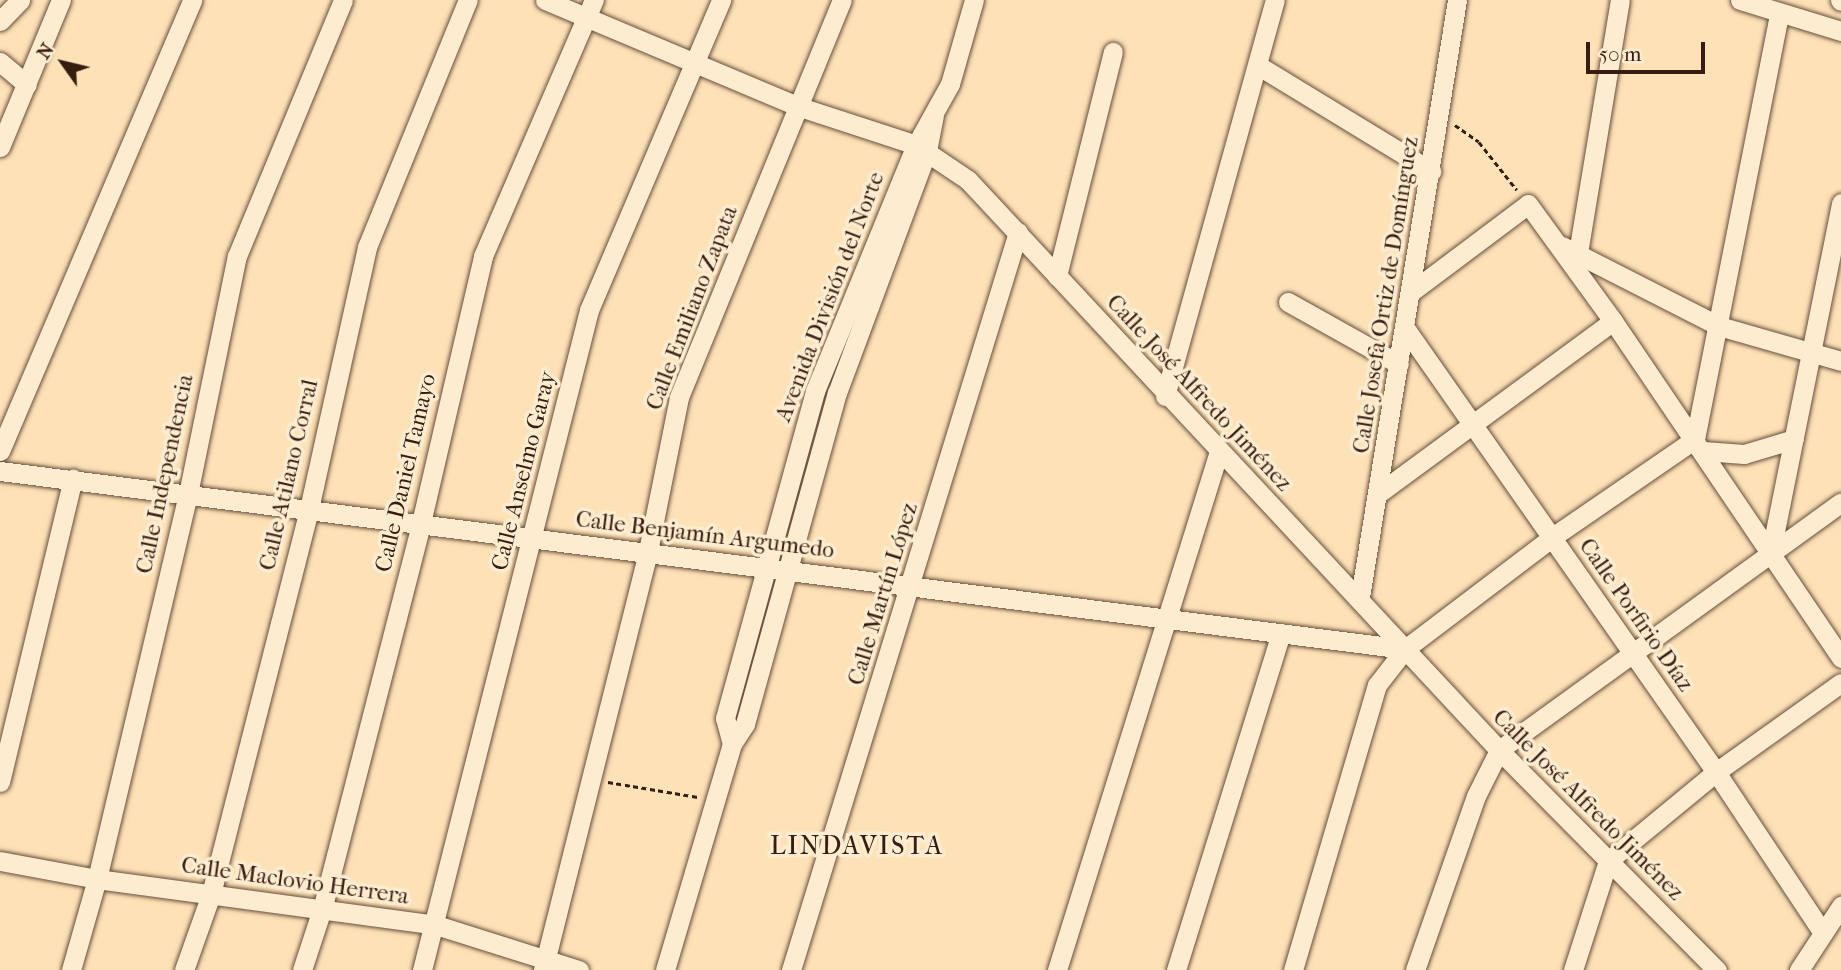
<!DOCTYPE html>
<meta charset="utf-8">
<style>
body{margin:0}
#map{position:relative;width:1841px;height:970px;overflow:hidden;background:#fde1b7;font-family:"IM FELL French Canon",serif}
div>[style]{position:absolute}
.path>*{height:2.5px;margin-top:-1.25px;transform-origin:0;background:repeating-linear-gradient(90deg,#361d10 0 5px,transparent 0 8.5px)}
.roads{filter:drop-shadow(0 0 2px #684e3a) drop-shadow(0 0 2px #684e3a)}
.street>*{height:19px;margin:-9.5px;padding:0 9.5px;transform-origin:9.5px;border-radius:9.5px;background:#feecd0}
span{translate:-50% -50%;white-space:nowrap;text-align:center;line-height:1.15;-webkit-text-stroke:7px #feecd0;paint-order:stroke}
.street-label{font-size:23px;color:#361d10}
.quarter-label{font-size:26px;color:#361d10;letter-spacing:2px}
.north{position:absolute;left:28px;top:28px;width:70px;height:70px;-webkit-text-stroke:5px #feecd0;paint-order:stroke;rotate:304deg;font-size:19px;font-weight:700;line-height:28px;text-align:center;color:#361d10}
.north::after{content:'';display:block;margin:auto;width:24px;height:32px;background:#361d10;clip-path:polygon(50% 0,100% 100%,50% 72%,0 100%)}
.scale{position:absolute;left:1586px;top:42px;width:119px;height:32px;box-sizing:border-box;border:4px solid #361d10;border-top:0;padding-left:9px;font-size:21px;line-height:24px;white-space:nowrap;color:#361d10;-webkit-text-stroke:5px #feecd0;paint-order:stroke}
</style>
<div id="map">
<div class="path">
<i style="left:1455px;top:125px;width:29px;rotate:35deg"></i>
<i style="left:1479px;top:142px;width:61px;rotate:51.6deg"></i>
<i style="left:608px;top:782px;width:91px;rotate:9.5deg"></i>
</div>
<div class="roads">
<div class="street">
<i style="left:545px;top:0;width:277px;rotate:22.8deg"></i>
<i style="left:800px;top:107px;width:122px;rotate:18.1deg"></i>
<i style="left:916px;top:145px;width:63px;rotate:33.9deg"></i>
<i style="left:968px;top:180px;width:779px;rotate:47.03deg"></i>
<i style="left:1499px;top:750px;width:310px;rotate:45.3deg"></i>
<i style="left:1740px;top:0;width:106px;rotate:17.1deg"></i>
<i style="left:1840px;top:0;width:1px;rotate:45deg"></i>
<i style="left:0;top:21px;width:29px;rotate:-46deg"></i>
<i style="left:0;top:62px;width:35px;rotate:40deg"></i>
<i style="left:1259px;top:66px;width:202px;rotate:31.4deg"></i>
<i style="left:0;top:147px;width:159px;rotate:-67.5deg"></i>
<i style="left:1562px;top:246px;width:176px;rotate:27deg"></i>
<i style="left:1719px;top:326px;width:127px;rotate:16deg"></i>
<i style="left:1578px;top:253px;width:256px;rotate:-80.6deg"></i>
<i style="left:1057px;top:276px;width:231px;rotate:-76deg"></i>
<i style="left:1411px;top:292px;width:146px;rotate:-36.9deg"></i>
<i style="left:1528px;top:204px;width:145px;rotate:54deg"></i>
<i style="left:1613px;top:321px;width:407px;rotate:55.9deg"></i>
<i style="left:1288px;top:302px;width:127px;rotate:29.2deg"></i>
<i style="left:1405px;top:328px;width:542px;rotate:54.99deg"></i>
<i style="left:1716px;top:772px;width:193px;rotate:56.4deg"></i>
<i style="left:1165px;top:396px;width:411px;rotate:-74.5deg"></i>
<i style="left:0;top:451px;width:490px;rotate:-66.9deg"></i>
<i style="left:1703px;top:451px;width:41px;rotate:4.2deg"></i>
<i style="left:1744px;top:454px;width:52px;rotate:-16.7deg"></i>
<i style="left:0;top:471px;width:1416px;rotate:7.22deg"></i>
<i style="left:1379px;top:493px;width:290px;rotate:-36.3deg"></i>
<i style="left:1771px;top:551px;width:355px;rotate:-78.6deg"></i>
<i style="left:1360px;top:597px;width:605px;rotate:-80.77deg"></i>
<i style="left:732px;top:744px;width:27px;rotate:-105deg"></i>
<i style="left:725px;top:718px;width:339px;rotate:-74.6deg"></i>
<i style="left:815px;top:391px;width:266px;rotate:-67.7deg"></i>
<i style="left:916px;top:145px;width:70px;rotate:-60.9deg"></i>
<i style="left:950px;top:84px;width:87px;rotate:-74.1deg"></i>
<i style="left:0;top:782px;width:312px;rotate:-76.5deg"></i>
<i style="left:0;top:861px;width:99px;rotate:10.5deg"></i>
<i style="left:97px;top:879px;width:342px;rotate:7.7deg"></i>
<i style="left:436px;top:925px;width:150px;rotate:17.5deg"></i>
<i style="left:71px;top:970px;width:95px;rotate:-74.1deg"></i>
<i style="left:97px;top:879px;width:396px;rotate:-76.7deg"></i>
<i style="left:188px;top:494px;width:243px;rotate:-78.4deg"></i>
<i style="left:237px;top:256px;width:277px;rotate:-67.5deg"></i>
<i style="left:184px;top:970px;width:81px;rotate:-70.4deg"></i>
<i style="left:211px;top:894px;width:397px;rotate:-75.7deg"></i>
<i style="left:309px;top:509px;width:268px;rotate:-77.5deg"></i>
<i style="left:367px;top:247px;width:267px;rotate:-67.8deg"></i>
<i style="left:302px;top:970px;width:67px;rotate:-71.8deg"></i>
<i style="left:323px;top:906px;width:395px;rotate:-75.6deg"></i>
<i style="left:421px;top:523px;width:274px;rotate:-76.9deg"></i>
<i style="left:483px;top:256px;width:279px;rotate:-66.6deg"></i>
<i style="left:422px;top:970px;width:681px;rotate:-75.8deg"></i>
<i style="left:589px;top:310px;width:337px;rotate:-66.9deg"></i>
<i style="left:543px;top:970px;width:432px;rotate:-75.9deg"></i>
<i style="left:648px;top:551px;width:157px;rotate:-78.6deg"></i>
<i style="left:679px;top:397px;width:429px;rotate:-67.7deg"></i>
<i style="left:665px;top:970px;width:236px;rotate:-73.5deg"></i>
<i style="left:732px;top:744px;width:24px;rotate:-57deg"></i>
<i style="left:745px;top:724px;width:344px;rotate:-74.5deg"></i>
<i style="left:837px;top:393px;width:258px;rotate:-69.6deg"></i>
<i style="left:927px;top:151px;width:36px;rotate:-79deg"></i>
<i style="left:791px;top:970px;width:772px;rotate:-72.9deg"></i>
<i style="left:1057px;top:970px;width:544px;rotate:-72.66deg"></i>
<i style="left:1176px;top:970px;width:353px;rotate:-72.7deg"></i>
<i style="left:1293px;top:970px;width:297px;rotate:-73.6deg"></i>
<i style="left:1377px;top:685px;width:46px;rotate:-52.1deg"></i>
<i style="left:1405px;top:649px;width:183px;rotate:-37.2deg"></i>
<i style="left:1551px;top:538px;width:175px;rotate:-34.5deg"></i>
<i style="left:1695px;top:439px;width:434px;rotate:-78.8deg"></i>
<i style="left:1415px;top:970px;width:184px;rotate:-70.7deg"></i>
<i style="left:1476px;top:796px;width:51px;rotate:-63.4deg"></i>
<i style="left:1499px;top:750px;width:422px;rotate:-35.9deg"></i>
<i style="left:1573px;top:970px;width:114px;rotate:-72.2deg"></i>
<i style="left:1608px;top:861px;width:140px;rotate:-39.5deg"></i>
<i style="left:1716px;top:772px;width:153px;rotate:-35.5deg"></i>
<i style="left:1799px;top:970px;width:77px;rotate:-56.7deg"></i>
</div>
</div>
<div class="street-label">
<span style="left:1386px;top:295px;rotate:-81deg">Calle Josefa Ortiz de Domínguez</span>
<span style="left:830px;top:297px;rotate:-69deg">Avenida División del Norte</span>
<span style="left:692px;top:308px;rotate:-69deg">Calle Emiliano Zapata</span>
<span style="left:1199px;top:393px;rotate:47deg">Calle José Alfredo Jiménez</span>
<span style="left:524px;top:471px;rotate:-76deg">Calle Anselmo Garay</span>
<span style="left:406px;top:473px;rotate:-77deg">Calle Daniel Tamayo</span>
<span style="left:165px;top:474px;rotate:-78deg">Calle Independencia</span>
<span style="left:289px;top:475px;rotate:-77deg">Calle Atilano Corral</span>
<span style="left:705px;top:535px;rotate:7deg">Calle Benjamín Argumedo</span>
<span style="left:883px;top:594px;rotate:-73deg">Calle Martín López</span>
<span style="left:1636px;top:615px;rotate:55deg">Calle Porfirio Díaz</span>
<span style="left:1588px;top:805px;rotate:45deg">Calle José Alfredo Jiménez</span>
<span style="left:295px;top:881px;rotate:8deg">Calle Maclovio Herrera</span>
</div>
<div class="quarter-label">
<span style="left:857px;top:846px">LINDAVISTA</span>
</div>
<div class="north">N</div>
<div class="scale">50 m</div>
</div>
